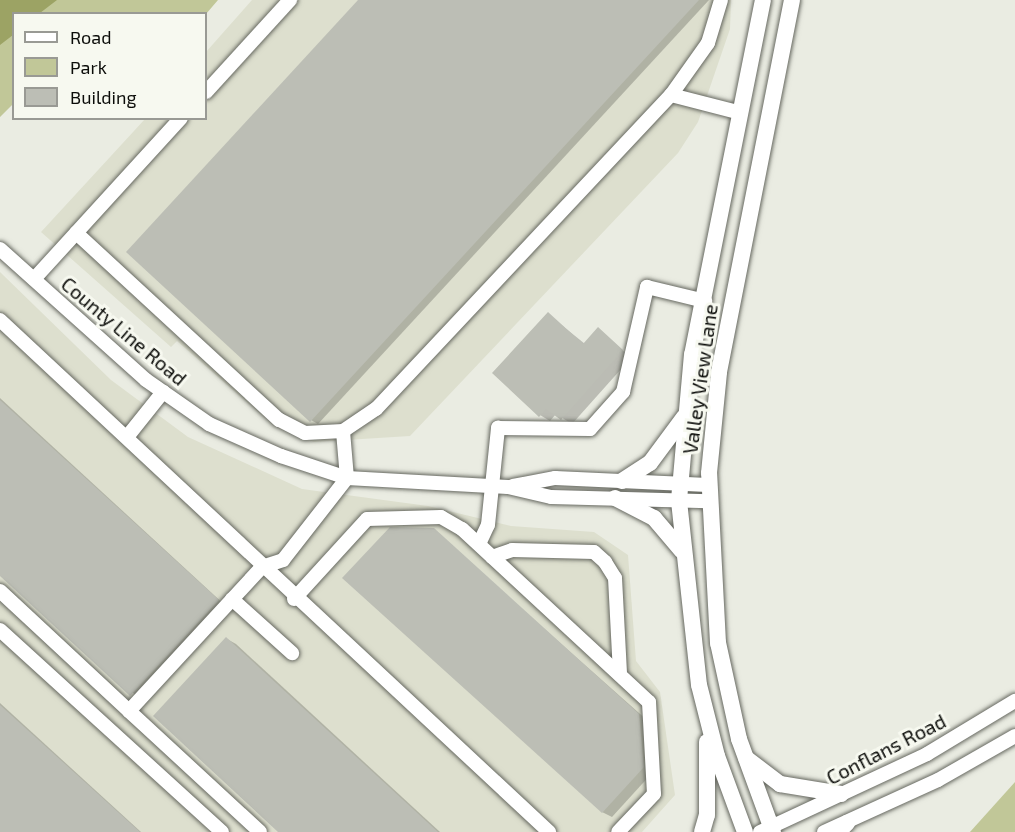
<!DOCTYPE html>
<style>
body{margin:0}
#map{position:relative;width:1015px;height:832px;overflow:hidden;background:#eaece2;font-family:"Exo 2",sans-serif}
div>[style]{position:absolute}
.built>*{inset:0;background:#dddfce}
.green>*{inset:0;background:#c1c798}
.water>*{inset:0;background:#9ca364}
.shadow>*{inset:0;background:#0003}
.building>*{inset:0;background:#bcbeb5}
.roads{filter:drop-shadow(0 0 2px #666860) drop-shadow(0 0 2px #666860)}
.minor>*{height:14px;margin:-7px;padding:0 7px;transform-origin:7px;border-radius:7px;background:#fff}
.major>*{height:16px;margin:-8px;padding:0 8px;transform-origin:8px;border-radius:8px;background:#fff}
span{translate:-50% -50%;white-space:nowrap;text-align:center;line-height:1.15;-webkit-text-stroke:6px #f7f9f0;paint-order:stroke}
.street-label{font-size:20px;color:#0b0c09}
.legend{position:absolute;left:12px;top:12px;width:195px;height:108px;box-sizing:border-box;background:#f7f9f0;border:2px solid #999a94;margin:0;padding:8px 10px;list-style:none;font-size:18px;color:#0b0c09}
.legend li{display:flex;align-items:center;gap:12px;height:30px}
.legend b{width:30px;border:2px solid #999a94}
</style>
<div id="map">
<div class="built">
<i style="clip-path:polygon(252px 0,731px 0,730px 29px,698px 122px,678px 153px,410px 436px,314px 442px,274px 426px,177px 341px,171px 347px,41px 232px,145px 119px,206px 118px,206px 52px)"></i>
<i style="clip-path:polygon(0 272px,111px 380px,188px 437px,302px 489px,428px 506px,511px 526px,594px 532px,628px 555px,636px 661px,660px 692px,675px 795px,642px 832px,0 832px)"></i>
</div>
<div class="green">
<i style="clip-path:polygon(0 0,218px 0,206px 14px,14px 14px,13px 104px,0 117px)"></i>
<i style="clip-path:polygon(1015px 782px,1015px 832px,970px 832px)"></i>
</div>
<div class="water">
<i style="clip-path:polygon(0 0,57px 0,40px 13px,14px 14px,13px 35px,0 45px)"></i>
</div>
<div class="shadow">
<i style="clip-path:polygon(360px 0,709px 0,318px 424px,311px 420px)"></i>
<i style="clip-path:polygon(548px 314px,585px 344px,599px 329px,631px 358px,572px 424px,556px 414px,550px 421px,540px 415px)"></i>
<i style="clip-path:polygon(0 398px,227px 607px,141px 700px,0 574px)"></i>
<i style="clip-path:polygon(433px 530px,648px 721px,653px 772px,612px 817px,602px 812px)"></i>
<i style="clip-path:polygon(227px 639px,236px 644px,440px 832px,280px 832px)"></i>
<i style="clip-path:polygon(0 703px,141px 832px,0 832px)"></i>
</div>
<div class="building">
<i style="clip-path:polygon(358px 0,699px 0,310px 422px,126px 252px)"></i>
<i style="clip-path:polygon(548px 312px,583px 344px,598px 327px,623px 350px,561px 420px,546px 409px,539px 417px,492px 373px)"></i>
<i style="clip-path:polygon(0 400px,219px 600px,130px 696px,0 576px)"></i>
<i style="clip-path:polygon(390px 527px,434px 528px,639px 714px,644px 767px,602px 813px,342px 578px)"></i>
<i style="clip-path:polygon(226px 637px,438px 832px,278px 832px,153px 716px)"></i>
<i style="clip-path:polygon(0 705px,140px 832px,0 832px)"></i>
</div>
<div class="roads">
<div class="minor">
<i style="left:206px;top:92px;width:125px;rotate:-47.6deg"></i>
<i style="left:671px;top:95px;width:64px;rotate:-54.6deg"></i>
<i style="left:708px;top:43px;width:45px;rotate:-73.2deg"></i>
<i style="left:0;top:249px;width:196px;rotate:41.9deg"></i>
<i style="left:146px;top:380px;width:77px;rotate:34.9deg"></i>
<i style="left:209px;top:424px;width:79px;rotate:24deg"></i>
<i style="left:281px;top:456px;width:70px;rotate:18.4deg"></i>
<i style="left:347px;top:478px;width:161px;rotate:3.2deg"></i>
<i style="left:508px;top:487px;width:44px;rotate:13.1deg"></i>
<i style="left:551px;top:497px;width:158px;rotate:1.5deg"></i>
<i style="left:34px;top:279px;width:218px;rotate:-47.6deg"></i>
<i style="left:0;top:320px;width:751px;rotate:43deg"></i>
<i style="left:343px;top:431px;width:40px;rotate:-34deg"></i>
<i style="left:376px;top:409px;width:431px;rotate:-46.8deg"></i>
<i style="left:671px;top:95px;width:72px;rotate:14.4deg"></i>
<i style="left:127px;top:437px;width:58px;rotate:-51.3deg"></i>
<i style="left:513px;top:486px;width:43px;rotate:-10.8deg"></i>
<i style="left:555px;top:478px;width:153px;rotate:2.6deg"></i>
<i style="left:479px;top:544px;width:21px;rotate:-65deg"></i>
<i style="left:488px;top:525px;width:98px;rotate:-84.1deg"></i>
<i style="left:498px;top:428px;width:92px;rotate:0.6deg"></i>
<i style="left:590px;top:429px;width:50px;rotate:-48.3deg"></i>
<i style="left:623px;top:392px;width:108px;rotate:-77.1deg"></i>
<i style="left:647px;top:287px;width:60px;rotate:13.6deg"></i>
<i style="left:492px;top:557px;width:21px;rotate:-19deg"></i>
<i style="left:512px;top:550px;width:82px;rotate:1.4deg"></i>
<i style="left:594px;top:552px;width:15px;rotate:42deg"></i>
<i style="left:605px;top:562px;width:19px;rotate:58deg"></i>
<i style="left:615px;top:578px;width:97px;rotate:87deg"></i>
<i style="left:0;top:591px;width:176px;rotate:42.9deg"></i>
<i style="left:129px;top:711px;width:196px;rotate:-47.3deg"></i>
<i style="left:262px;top:567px;width:22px;rotate:-18deg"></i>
<i style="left:283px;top:560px;width:104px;rotate:-52deg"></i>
<i style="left:347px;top:478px;width:47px;rotate:-94.9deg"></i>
<i style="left:343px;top:431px;width:38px;rotate:177deg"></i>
<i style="left:305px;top:433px;width:29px;rotate:-153deg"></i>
<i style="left:279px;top:420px;width:276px;rotate:-137.3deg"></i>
<i style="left:232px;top:599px;width:81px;rotate:42deg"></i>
<i style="left:294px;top:599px;width:108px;rotate:-47.6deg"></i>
<i style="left:367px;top:519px;width:74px;rotate:-1.5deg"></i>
<i style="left:441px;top:517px;width:24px;rotate:30deg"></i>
<i style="left:462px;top:529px;width:255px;rotate:42.8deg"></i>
<i style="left:649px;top:702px;width:92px;rotate:86.9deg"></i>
<i style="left:654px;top:794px;width:52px;rotate:133.5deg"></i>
<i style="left:0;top:630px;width:300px;rotate:42.3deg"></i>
<i style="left:129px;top:711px;width:178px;rotate:42.7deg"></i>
<i style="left:760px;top:832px;width:184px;rotate:-25deg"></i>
<i style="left:927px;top:754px;width:103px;rotate:-31.1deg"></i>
<i style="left:824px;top:832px;width:125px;rotate:-24.5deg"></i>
<i style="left:938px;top:780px;width:89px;rotate:-29.7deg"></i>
</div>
<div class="major">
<i style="left:622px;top:481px;width:33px;rotate:-33deg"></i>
<i style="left:650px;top:463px;width:57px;rotate:-53.5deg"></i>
<i style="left:615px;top:498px;width:44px;rotate:27.1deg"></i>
<i style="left:654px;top:518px;width:43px;rotate:49.7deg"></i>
<i style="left:746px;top:758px;width:43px;rotate:37.4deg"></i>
<i style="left:780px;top:784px;width:62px;rotate:9.3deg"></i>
<i style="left:702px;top:832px;width:18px;rotate:-74deg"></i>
<i style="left:707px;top:815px;width:73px;rotate:-90deg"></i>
<i style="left:745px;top:832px;width:81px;rotate:-110.2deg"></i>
<i style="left:717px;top:756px;width:73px;rotate:-104.2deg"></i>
<i style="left:699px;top:685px;width:186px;rotate:-96.2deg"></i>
<i style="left:679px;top:500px;width:146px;rotate:-84.9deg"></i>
<i style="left:692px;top:355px;width:362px;rotate:-78.7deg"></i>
<i style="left:773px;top:832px;width:99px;rotate:-110.1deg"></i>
<i style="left:739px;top:739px;width:98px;rotate:-102.3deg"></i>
<i style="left:718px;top:643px;width:170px;rotate:-93deg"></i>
<i style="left:709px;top:473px;width:101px;rotate:-84.3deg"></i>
<i style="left:719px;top:372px;width:379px;rotate:-78.9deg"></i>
<i style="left:838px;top:832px;width:13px;rotate:-45deg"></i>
</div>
</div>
<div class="street-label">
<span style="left:124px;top:331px;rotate:40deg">County Line Road</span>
<span style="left:700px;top:379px;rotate:-82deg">Valley View Lane</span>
<span style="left:886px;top:749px;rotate:-27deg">Conflans Road</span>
</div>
<ul class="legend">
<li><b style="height:8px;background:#fff"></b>Road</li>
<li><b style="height:16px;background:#c1c798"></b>Park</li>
<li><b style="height:16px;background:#bcbeb5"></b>Building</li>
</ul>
</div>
